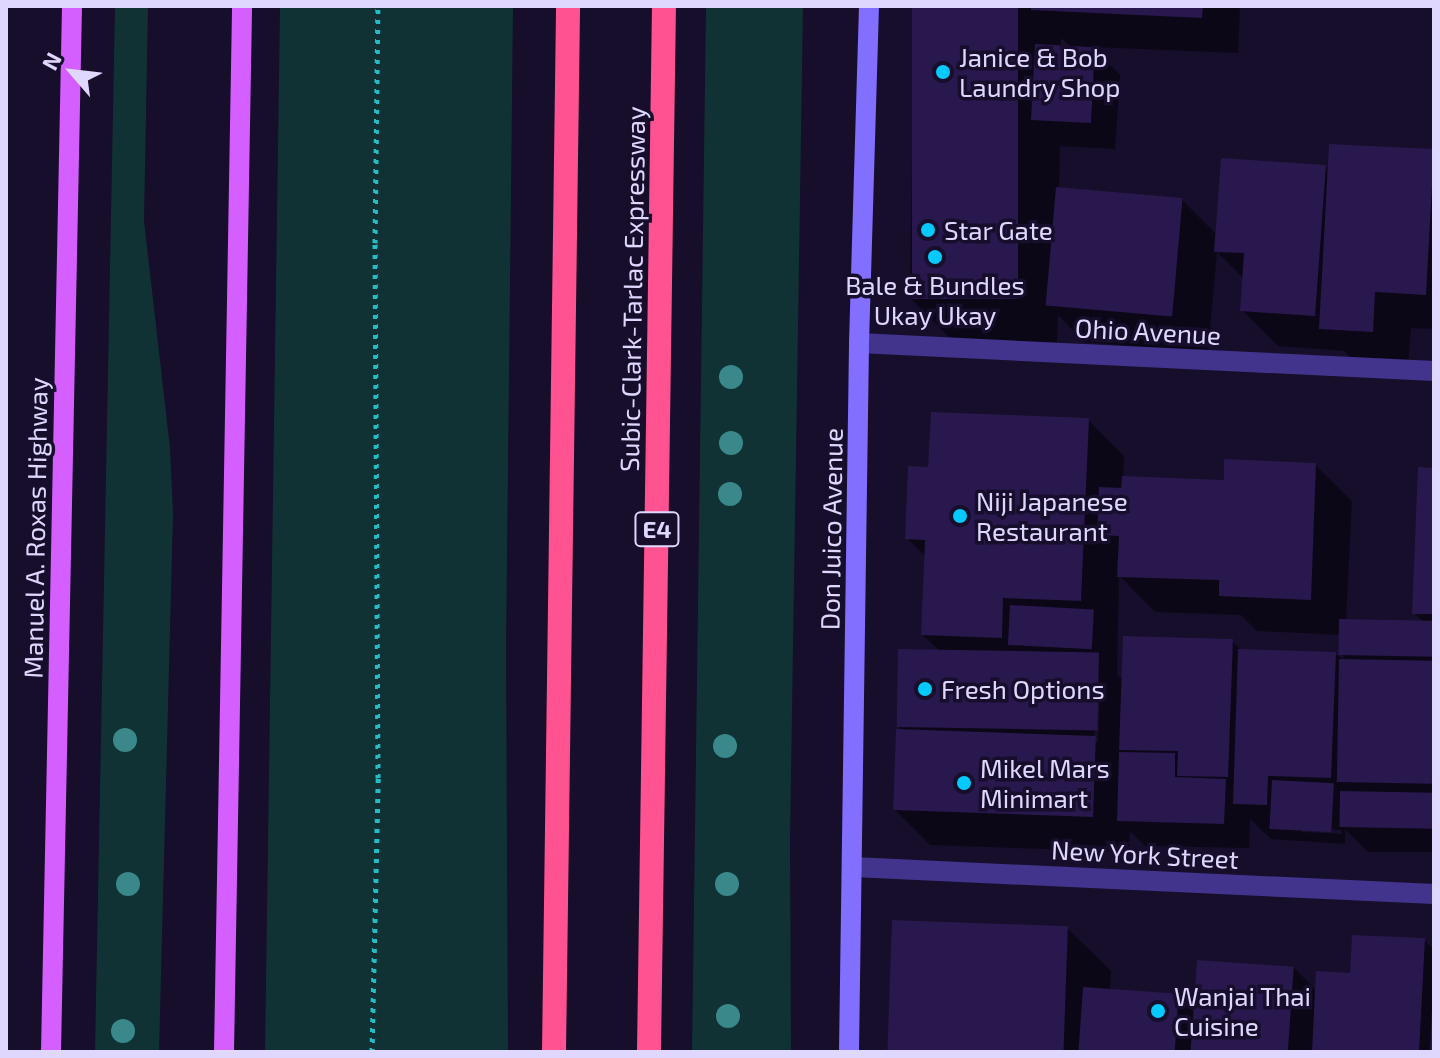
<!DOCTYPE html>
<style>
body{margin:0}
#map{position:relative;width:1440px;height:1058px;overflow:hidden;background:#160e2a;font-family:"Exo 2",sans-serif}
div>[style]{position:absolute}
.green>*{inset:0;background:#103235}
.shadow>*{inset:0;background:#0007}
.building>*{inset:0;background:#29184d;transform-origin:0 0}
.path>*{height:5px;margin-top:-2.5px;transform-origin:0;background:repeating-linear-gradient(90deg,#24bdc6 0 4px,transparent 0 10px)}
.street>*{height:20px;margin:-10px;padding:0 10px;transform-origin:10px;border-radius:10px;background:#42348d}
.secondary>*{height:20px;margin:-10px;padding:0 10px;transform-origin:10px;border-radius:10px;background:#826eff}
.primary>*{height:20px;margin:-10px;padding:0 10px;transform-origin:10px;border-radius:10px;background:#d55eff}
.highway>*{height:24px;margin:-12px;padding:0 12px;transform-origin:12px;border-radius:12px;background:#ff5291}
.trees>*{width:24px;height:24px;margin:-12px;border-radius:50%;background:#3a8889}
.dots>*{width:22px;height:22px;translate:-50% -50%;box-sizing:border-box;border:4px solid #160e2a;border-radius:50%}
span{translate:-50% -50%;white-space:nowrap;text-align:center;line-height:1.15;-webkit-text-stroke:7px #160e2a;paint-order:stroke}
.shield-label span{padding:2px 6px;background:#160e2a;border:2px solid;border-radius:6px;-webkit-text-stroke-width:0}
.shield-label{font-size:24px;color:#e0d7ff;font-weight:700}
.poi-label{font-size:26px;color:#e0d7ff}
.left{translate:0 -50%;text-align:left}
.street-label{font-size:26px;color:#e0d7ff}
.frame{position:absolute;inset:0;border:8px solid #e0d7ff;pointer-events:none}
.north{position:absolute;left:32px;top:32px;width:80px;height:80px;-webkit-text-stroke:6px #160e2a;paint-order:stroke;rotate:298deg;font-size:22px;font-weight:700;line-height:32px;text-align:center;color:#e0d7ff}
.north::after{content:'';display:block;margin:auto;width:28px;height:36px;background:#e0d7ff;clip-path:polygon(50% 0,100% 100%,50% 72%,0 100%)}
</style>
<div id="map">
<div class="green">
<i style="clip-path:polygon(115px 6px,148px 6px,144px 221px,170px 448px,173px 514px,159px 1052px,95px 1052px)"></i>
<i style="clip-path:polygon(280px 6px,513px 6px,506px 650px,508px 1052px,265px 1052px)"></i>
<i style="clip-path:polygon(706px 6px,803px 6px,790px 839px,791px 1052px,692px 1052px)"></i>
</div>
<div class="shadow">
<i style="clip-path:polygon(evenodd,914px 6px,1240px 6px,1238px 53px,1092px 47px,1120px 75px,1115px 149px,1060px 146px,1059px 189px,1182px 200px,1217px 235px,1325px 167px,1330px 172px,1433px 151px,1434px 329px,1411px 328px,1408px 367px,1357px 364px,1344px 351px,1278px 346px,1242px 310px,1245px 280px,1217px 252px,1208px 352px,1084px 342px,1058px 315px,1057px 343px,954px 342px,910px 298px,914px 6px,1061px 38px,1072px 48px,1061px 48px,1061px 38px)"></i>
<i style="clip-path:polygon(evenodd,1088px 420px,1124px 456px,1123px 478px,1226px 482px,1315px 465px,1352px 501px,1346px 621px,1424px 622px,1414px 613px,1434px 470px,1434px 852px,1368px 852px,1345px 829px,1345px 844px,1271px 839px,1250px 819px,1249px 848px,1145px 846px,1130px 831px,1129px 852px,930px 845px,894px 809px,903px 731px,898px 726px,941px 652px,923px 635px,926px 557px,907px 538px,930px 469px,1088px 420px,1119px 575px,1155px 612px,1241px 615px,1257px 631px,1341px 635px,1341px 654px,1347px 661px,1335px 654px,1242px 651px,1232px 641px,1124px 681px,1117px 675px,1119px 575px,1088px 420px,1096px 688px,1100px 688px,1098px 742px,1094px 742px,1096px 688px,1088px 420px,1302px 828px,1342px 830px,1342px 834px,1302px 832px,1302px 828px)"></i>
<i style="clip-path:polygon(1067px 928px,1111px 971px,1110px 991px,1178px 996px,1195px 1013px,1294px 968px,1317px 991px,1424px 940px,1434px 950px,1434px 1052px,889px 1052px)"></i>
</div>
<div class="building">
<i style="left:912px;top:6px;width:106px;height:293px"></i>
<i style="clip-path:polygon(1031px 6px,1203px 6px,1202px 18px,1031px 10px)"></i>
<i style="left:1035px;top:44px;width:60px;height:76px;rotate:3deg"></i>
<i style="clip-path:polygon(1329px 144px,1434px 149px,1426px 295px,1375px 292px,1373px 332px,1319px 329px)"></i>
<i style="clip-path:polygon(1221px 158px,1326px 165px,1315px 316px,1240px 311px,1244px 253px,1214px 252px)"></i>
<i style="left:1056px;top:187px;width:127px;height:119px;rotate:5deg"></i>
<i style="clip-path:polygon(931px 412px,1089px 418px,1081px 601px,1003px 598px,1002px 638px,921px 635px,925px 540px,905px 539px,908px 466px,928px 467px)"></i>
<i style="clip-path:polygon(1224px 459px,1316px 463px,1311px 600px,1219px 596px,1219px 580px,1117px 577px,1119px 536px,1097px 535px,1099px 487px,1121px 488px,1122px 476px,1224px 480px)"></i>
<i style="clip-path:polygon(1418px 467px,1434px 468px,1434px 614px,1412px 614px)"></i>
<i style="left:1010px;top:605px;width:84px;height:40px;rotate:3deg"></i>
<i style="left:1339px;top:619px;width:95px;height:36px;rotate:1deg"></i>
<i style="clip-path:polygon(1123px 636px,1233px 639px,1228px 777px,1177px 776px,1178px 751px,1119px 750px)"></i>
<i style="left:898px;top:649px;width:201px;height:78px;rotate:1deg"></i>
<i style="clip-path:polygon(1238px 649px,1336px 652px,1331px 778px,1268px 776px,1267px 805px,1233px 804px)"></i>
<i style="left:1339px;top:659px;width:95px;height:123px;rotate:1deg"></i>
<i style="left:896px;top:729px;width:200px;height:81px;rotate:2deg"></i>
<i style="clip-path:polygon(1119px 752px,1175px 753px,1175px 777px,1226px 779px,1224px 824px,1117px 821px)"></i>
<i style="left:1272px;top:780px;width:62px;height:49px;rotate:3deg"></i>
<i style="left:1340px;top:791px;width:94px;height:36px;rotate:1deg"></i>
<i style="left:892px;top:920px;width:176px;height:132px;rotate:2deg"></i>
<i style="clip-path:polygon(1352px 935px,1425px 938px,1419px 1052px,1312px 1052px,1316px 971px,1350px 973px)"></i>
<i style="left:1197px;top:960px;width:97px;height:92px;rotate:4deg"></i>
<i style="left:1083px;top:987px;width:96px;height:65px;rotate:4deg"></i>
<i style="clip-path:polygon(1432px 1008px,1434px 1009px,1434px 1052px,1430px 1052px)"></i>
</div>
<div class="path">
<i style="left:372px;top:1052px;width:274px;rotate:-88.7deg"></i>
<i style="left:378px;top:778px;width:535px;rotate:-90.32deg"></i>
<i style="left:375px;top:243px;width:237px;rotate:-89.3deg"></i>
</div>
<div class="street">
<i style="left:859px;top:343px;width:576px;rotate:2.79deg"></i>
<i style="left:853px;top:867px;width:582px;rotate:2.66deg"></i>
</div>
<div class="secondary">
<i style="left:849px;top:1052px;width:709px;rotate:-89.19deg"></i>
<i style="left:859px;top:343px;width:337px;rotate:-88.3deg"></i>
</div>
<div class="primary">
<i style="left:51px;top:1052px;width:1046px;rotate:-88.85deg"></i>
<i style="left:224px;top:1052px;width:1046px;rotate:-89.01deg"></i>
</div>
<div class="highway">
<i style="left:554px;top:1052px;width:1046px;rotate:-89.23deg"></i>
<i style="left:649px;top:1052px;width:1046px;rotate:-89.18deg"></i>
</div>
<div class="trees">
<i style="left:731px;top:377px"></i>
<i style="left:731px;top:443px"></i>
<i style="left:730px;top:494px"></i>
<i style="left:125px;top:740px"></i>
<i style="left:725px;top:746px"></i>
<i style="left:128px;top:884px"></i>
<i style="left:727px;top:884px"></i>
<i style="left:728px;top:1016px"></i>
<i style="left:123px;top:1031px"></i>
</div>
<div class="dots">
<i style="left:943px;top:72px;background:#03c9ff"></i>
<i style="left:928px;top:230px;background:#03c9ff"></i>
<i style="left:935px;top:257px;background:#03c9ff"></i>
<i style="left:960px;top:516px;background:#03c9ff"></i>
<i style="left:925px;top:689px;background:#03c9ff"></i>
<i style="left:964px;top:783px;background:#03c9ff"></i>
<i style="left:1158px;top:1011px;background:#03c9ff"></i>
</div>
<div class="shield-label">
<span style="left:657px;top:529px">E4</span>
</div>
<div class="poi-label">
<span class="left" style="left:959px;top:72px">Janice &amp; Bob<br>Laundry Shop</span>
<span class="left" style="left:944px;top:230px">Star Gate</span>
<span style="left:935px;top:300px">Bale &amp; Bundles<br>Ukay Ukay</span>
<span class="left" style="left:976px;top:516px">Niji Japanese<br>Restaurant</span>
<span class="left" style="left:941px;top:689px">Fresh Options</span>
<span class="left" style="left:980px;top:783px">Mikel Mars<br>Minimart</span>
<span class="left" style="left:1174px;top:1011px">Wanjai Thai<br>Cuisine</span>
</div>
<div class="street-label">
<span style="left:632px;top:289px;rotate:-89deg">Subic-Clark-Tarlac Expressway</span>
<span style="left:1148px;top:331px;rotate:3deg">Ohio Avenue</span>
<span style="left:35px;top:528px;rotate:-89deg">Manuel A. Roxas Highway</span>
<span style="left:831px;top:529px;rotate:-89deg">Don Juico Avenue</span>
<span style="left:1145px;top:854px;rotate:3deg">New York Street</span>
</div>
<div class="frame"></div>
<div class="north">N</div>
</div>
